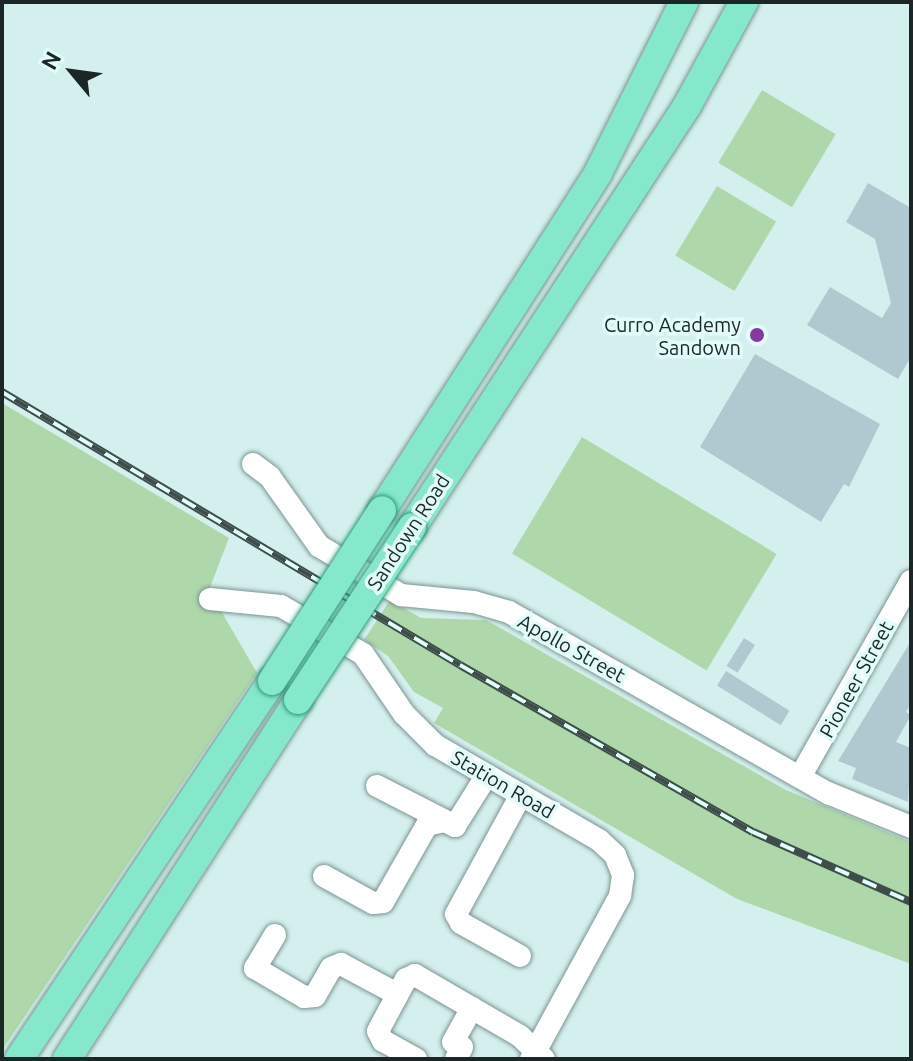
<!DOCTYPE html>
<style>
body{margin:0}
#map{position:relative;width:913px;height:1061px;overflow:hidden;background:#d4f0ee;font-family:Ubuntu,sans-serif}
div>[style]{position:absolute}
.green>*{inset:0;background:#afd8aa;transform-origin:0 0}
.building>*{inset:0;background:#b0c9d0;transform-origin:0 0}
.roads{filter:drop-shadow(0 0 2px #7b9493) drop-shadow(0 0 2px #7b9493)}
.minor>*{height:22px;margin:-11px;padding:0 11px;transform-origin:11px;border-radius:11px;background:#fff}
.major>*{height:28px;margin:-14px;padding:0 14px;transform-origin:14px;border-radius:14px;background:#84e8ca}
.rail>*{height:8px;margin-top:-4px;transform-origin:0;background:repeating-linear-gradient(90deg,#e1fdfb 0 15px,#3e4d4b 0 30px);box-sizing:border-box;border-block:2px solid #3e4d4b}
.bridges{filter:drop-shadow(0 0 2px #2a9a79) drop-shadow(0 0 2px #2a9a79)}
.major-bridge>*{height:28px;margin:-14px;padding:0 14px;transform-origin:14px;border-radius:14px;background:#84e8ca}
.dots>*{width:22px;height:22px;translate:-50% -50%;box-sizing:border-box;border:4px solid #e1fdfb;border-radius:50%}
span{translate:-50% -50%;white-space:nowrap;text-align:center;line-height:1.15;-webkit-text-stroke:7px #e1fdfb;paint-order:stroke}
.poi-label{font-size:20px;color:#1b2625}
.right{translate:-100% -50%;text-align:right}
.street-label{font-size:20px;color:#1b2625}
.frame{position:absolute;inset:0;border:4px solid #1b2625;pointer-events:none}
.north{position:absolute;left:32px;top:32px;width:80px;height:80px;-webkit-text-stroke:6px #e1fdfb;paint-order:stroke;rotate:299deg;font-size:22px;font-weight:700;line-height:32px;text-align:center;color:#1b2625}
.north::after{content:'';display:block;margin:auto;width:28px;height:36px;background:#1b2625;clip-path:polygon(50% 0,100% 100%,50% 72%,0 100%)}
</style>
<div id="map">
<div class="green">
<i style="left:762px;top:90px;width:86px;height:85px;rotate:31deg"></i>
<i style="left:717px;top:186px;width:69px;height:81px;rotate:31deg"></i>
<i style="clip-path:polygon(2px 403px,229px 538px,209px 590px,257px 673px,2px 1050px)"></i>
<i style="left:582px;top:437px;width:227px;height:136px;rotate:31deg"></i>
<i style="clip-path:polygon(390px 600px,421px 618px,486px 620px,786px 790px,911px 842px,911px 964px,737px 899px,434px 723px,443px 708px,414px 692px,388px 656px,364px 640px)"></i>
</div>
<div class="building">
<i style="clip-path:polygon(868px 183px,911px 208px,911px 357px,898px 379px,807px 325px,830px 287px,882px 318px,891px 303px,875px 239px,846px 222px)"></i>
<i style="clip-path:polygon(755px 354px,880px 424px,849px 487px,844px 484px,821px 522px,700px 447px)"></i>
<i style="left:744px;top:638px;width:13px;height:33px;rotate:32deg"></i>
<i style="clip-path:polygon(911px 641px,911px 703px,906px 712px,911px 715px,896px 742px,911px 748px,908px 802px,852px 779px,856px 768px,838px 761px)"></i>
<i style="left:726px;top:671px;width:75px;height:17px;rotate:32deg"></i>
</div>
<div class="roads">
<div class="minor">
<i style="left:253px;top:464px;width:21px;rotate:37deg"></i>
<i style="left:270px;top:477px;width:85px;rotate:54.6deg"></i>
<i style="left:319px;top:546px;width:96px;rotate:30.9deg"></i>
<i style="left:401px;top:595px;width:73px;rotate:5.5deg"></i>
<i style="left:474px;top:602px;width:36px;rotate:16deg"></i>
<i style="left:509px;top:612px;width:367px;rotate:29.6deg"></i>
<i style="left:828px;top:793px;width:90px;rotate:22.3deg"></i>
<i style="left:210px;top:599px;width:71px;rotate:5.6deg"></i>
<i style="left:281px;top:606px;width:95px;rotate:30.3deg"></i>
<i style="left:363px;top:654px;width:73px;rotate:55.7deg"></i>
<i style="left:404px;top:714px;width:44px;rotate:45deg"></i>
<i style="left:435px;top:745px;width:190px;rotate:30.1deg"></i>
<i style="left:599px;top:840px;width:22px;rotate:43deg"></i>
<i style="left:615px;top:855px;width:22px;rotate:68deg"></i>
<i style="left:623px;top:875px;width:21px;rotate:98deg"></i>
<i style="left:620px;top:896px;width:186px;rotate:118.6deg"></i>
<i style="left:800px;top:777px;width:225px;rotate:-60.5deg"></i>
<i style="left:377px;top:786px;width:88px;rotate:27.1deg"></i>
<i style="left:455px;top:826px;width:60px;rotate:-57.9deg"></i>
<i style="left:324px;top:876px;width:56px;rotate:28.9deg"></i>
<i style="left:373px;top:903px;width:10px;rotate:-6deg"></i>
<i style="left:383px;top:902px;width:89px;rotate:-60.3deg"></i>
<i style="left:427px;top:825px;width:13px;rotate:-13deg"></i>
<i style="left:275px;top:935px;width:39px;rotate:121deg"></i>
<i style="left:255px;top:968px;width:57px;rotate:30.6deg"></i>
<i style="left:304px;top:997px;width:11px;rotate:-5deg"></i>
<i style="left:315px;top:996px;width:32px;rotate:-60deg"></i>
<i style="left:331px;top:968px;width:11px;rotate:-22deg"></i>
<i style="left:341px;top:964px;width:64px;rotate:28.2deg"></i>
<i style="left:520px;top:956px;width:68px;rotate:-150.8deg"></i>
<i style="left:461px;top:923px;width:10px;rotate:-119deg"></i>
<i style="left:456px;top:914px;width:136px;rotate:-61.4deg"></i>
<i style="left:416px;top:1059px;width:38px;rotate:-151deg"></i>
<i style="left:383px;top:1041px;width:11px;rotate:-117deg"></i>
<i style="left:378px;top:1031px;width:59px;rotate:-61.7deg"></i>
<i style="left:406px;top:979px;width:10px;rotate:-24deg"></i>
<i style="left:415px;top:975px;width:121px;rotate:30.2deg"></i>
<i style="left:520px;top:1036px;width:33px;rotate:44deg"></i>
<i style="left:456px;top:1059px;width:13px;rotate:-63deg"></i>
<i style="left:462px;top:1047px;width:10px;rotate:-151deg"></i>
<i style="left:453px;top:1042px;width:39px;rotate:-61deg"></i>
</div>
<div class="major">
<i style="left:382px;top:510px;width:400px;rotate:-57.3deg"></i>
<i style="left:598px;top:173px;width:191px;rotate:-63.3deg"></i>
<i style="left:412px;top:527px;width:503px;rotate:-56.85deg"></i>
<i style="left:687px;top:106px;width:119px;rotate:-61.3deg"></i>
<i style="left:19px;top:1059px;width:455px;rotate:-56.2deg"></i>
<i style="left:67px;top:1059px;width:427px;rotate:-57.2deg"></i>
</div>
</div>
<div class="rail">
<i style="left:2px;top:392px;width:533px;rotate:30.8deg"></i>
<i style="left:460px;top:665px;width:337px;rotate:29.7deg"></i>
<i style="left:753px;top:832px;width:173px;rotate:23.9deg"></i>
</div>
<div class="bridges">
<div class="major-bridge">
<i style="left:272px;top:681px;width:203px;rotate:-57.2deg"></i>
<i style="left:298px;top:700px;width:207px;rotate:-56.6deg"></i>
</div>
</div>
<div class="dots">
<i style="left:757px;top:335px;background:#8a36a4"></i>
</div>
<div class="poi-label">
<span class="right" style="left:741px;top:336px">Curro Academy<br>Sandown</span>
</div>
<div class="street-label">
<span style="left:408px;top:532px;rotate:-57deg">Sandown Road</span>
<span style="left:572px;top:648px;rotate:29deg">Apollo Street</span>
<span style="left:856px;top:679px;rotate:-61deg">Pioneer Street</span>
<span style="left:503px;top:784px;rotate:30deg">Station Road</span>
</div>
<div class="frame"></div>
<div class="north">N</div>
</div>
